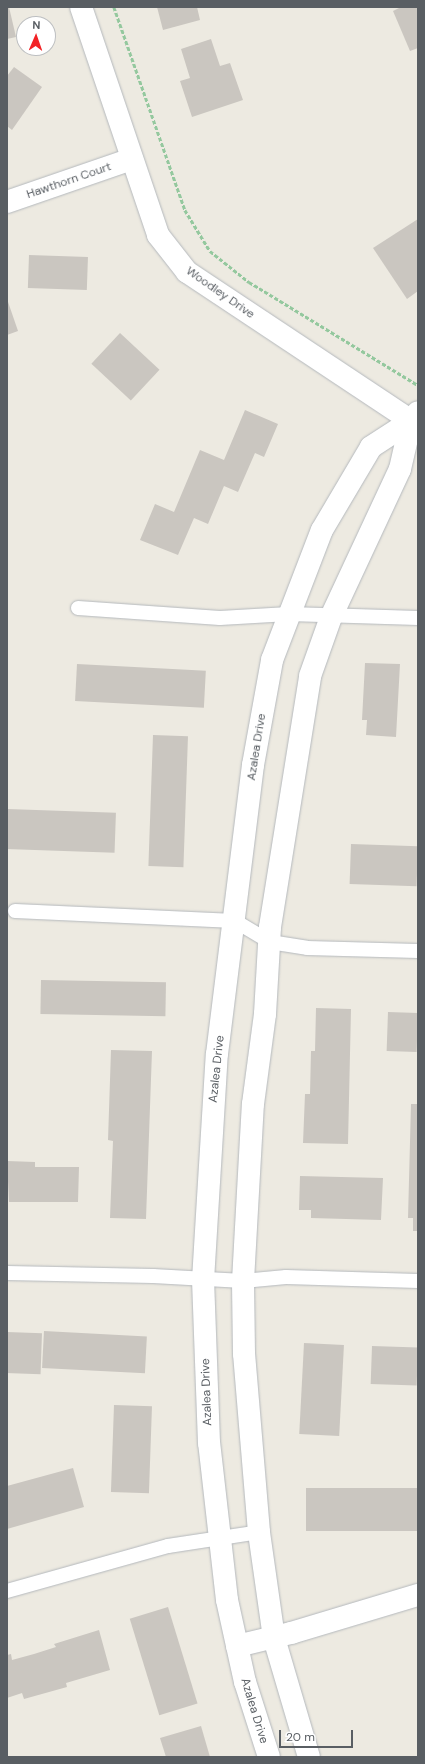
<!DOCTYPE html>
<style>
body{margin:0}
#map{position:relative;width:425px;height:1764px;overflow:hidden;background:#edeae1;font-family:"DM Sans",sans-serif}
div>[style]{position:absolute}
.building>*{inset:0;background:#cac6c0;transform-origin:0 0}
.path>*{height:2.5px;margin-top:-1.25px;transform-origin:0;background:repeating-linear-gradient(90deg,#94c89e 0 4px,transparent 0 6px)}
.roads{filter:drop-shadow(0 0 1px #b4b8bc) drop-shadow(0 0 1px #b4b8bc)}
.service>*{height:14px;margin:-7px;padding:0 7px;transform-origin:7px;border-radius:7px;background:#fff}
.minor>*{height:22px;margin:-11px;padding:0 11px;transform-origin:11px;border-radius:11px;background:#fff}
span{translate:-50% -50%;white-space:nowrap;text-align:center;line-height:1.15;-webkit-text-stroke:3px #fff;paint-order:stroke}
.street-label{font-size:12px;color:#595e63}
.frame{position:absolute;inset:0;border:8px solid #595e63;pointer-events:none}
.north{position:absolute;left:16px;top:16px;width:40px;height:40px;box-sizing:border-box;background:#fff;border:1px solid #bdbfc1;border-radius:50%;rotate:2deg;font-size:11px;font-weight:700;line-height:16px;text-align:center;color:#595e63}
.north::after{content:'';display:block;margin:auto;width:14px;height:18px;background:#f22225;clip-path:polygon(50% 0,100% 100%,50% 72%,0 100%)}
.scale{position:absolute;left:279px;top:1730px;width:74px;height:18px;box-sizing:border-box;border:2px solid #595e63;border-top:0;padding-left:5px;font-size:12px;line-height:14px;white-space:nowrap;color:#595e63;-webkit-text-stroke:3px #fff;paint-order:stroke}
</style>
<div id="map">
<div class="building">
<i style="clip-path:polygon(7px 7px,9px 7px,16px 37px,7px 39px)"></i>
<i style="clip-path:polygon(157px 7px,197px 7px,200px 20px,163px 30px)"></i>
<i style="clip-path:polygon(401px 7px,418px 7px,418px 48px,410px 51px,393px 11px)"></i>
<i style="clip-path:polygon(211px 39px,220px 66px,230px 63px,243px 100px,192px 117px,180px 81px,190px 78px,181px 49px)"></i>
<i style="clip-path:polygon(14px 67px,42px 87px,12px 130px,7px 126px,7px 76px)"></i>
<i style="clip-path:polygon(418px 219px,418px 291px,407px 299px,373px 248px)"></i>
<i style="left:29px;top:255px;width:59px;height:33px;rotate:2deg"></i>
<i style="clip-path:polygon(7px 299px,18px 331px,7px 335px)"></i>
<i style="left:120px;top:333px;width:54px;height:42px;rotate:43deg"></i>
<i style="clip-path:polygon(245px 410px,278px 424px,264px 457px,255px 453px,238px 492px,224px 486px,208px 524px,194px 518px,178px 555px,140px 540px,155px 504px,174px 512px,200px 450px,224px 460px)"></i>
<i style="clip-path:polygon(365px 663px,400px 664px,396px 737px,366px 735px,367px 720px,362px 720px)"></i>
<i style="left:77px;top:664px;width:129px;height:37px;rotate:3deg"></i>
<i style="left:153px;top:735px;width:35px;height:131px;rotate:2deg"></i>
<i style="left:7px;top:809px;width:109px;height:40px;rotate:2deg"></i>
<i style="left:351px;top:844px;width:67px;height:40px;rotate:2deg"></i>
<i style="left:41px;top:980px;width:125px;height:34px;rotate:1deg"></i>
<i style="clip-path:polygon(316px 1008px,351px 1009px,348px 1144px,303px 1143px,305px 1094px,310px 1094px,311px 1051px,315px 1051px)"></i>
<i style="left:388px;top:1012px;width:30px;height:39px;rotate:2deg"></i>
<i style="clip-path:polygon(111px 1050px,152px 1051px,146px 1219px,110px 1218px,113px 1141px,108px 1140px)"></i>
<i style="clip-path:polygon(411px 1104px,418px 1104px,418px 1231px,413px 1231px,413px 1218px,408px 1218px)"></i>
<i style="clip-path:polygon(7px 1161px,35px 1162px,35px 1167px,79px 1167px,78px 1202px,9px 1202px)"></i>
<i style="clip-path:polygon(300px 1176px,383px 1178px,381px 1220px,311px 1218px,311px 1210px,299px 1210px)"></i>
<i style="left:44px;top:1331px;width:103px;height:37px;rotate:3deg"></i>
<i style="left:7px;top:1332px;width:35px;height:41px;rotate:2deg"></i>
<i style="left:304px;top:1343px;width:40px;height:91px;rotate:3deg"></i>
<i style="left:372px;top:1346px;width:46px;height:38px;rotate:2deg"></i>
<i style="left:114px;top:1405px;width:38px;height:87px;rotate:2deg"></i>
<i style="clip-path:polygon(73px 1468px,84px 1507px,7px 1529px,7px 1486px)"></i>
<i style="left:418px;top:1488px;width:43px;height:112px;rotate:90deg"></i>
<i style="left:168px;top:1607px;width:101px;height:40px;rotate:73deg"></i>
<i style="clip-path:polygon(99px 1630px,110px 1670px,66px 1683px,67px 1687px,24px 1699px,22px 1693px,7px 1698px,7px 1655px,11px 1654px,12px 1660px,34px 1654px,56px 1647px,54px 1644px)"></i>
<i style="clip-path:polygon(201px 1726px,210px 1757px,166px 1757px,160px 1738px)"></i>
</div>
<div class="path">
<i style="left:114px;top:7px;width:215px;rotate:70.7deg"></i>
<i style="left:185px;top:210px;width:48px;rotate:58.6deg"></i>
<i style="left:210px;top:251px;width:50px;rotate:38.5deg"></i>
<i style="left:249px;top:282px;width:198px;rotate:31.4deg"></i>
</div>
<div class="roads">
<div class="service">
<i style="left:78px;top:608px;width:142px;rotate:4deg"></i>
<i style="left:220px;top:618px;width:69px;rotate:-3.3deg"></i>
<i style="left:289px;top:614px;width:129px;rotate:1.8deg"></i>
<i style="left:15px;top:911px;width:220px;rotate:2.6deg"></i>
<i style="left:235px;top:921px;width:41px;rotate:31deg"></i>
<i style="left:270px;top:942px;width:37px;rotate:9deg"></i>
<i style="left:307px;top:948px;width:111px;rotate:1.5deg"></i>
<i style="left:7px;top:1273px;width:146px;rotate:1.2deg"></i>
<i style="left:153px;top:1276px;width:90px;rotate:3.2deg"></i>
<i style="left:243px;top:1281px;width:43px;rotate:-5.3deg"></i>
<i style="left:286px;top:1277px;width:132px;rotate:1.7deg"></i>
<i style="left:7px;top:1591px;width:167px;rotate:-15.6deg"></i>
<i style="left:168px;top:1546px;width:92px;rotate:-8.7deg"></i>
</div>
<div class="minor">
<i style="left:81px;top:7px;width:241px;rotate:71.3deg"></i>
<i style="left:158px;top:235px;width:47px;rotate:51.9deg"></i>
<i style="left:187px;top:272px;width:269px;rotate:33.6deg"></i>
<i style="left:7px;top:202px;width:132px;rotate:-19deg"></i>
<i style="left:237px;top:1646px;width:56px;rotate:-13.5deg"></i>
<i style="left:291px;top:1633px;width:133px;rotate:-16.7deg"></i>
<i style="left:269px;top:1757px;width:79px;rotate:-107.7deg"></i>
<i style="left:245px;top:1682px;width:84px;rotate:-102.4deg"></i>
<i style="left:227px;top:1600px;width:158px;rotate:-96.5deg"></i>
<i style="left:209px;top:1443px;width:163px;rotate:-92.1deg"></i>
<i style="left:203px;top:1280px;width:226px;rotate:-86.5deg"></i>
<i style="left:217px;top:1054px;width:291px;rotate:-82.9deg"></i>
<i style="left:253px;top:765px;width:107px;rotate:-79.7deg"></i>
<i style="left:272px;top:660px;width:139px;rotate:-69deg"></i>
<i style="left:322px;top:530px;width:96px;rotate:-59.4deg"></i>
<i style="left:371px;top:447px;width:48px;rotate:-33deg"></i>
<i style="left:411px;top:421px;width:11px;rotate:-52deg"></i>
<i style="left:309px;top:1757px;width:124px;rotate:-106.4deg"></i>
<i style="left:274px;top:1638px;width:107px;rotate:-98.1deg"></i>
<i style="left:259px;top:1532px;width:179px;rotate:-94.8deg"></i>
<i style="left:244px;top:1354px;width:73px;rotate:-90.8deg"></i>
<i style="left:243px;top:1281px;width:177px;rotate:-86.8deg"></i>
<i style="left:253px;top:1104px;width:91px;rotate:-82.4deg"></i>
<i style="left:265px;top:1014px;width:87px;rotate:-86.7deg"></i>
<i style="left:270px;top:927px;width:254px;rotate:-80.9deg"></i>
<i style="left:310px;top:676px;width:63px;rotate:-70.4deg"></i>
<i style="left:331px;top:617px;width:163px;rotate:-65deg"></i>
<i style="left:400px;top:469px;width:49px;rotate:-77.1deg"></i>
</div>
</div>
<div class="street-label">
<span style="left:69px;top:181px;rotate:-19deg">Hawthorn Court</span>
<span style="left:220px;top:293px;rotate:35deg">Woodley Drive</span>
<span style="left:257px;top:747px;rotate:-81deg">Azalea Drive</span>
<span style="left:217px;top:1069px;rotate:-84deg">Azalea Drive</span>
<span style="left:207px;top:1392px;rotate:-92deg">Azalea Drive</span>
<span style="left:254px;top:1711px;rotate:73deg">Azalea Drive</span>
</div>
<div class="frame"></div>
<div class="north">N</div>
<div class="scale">20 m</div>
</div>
